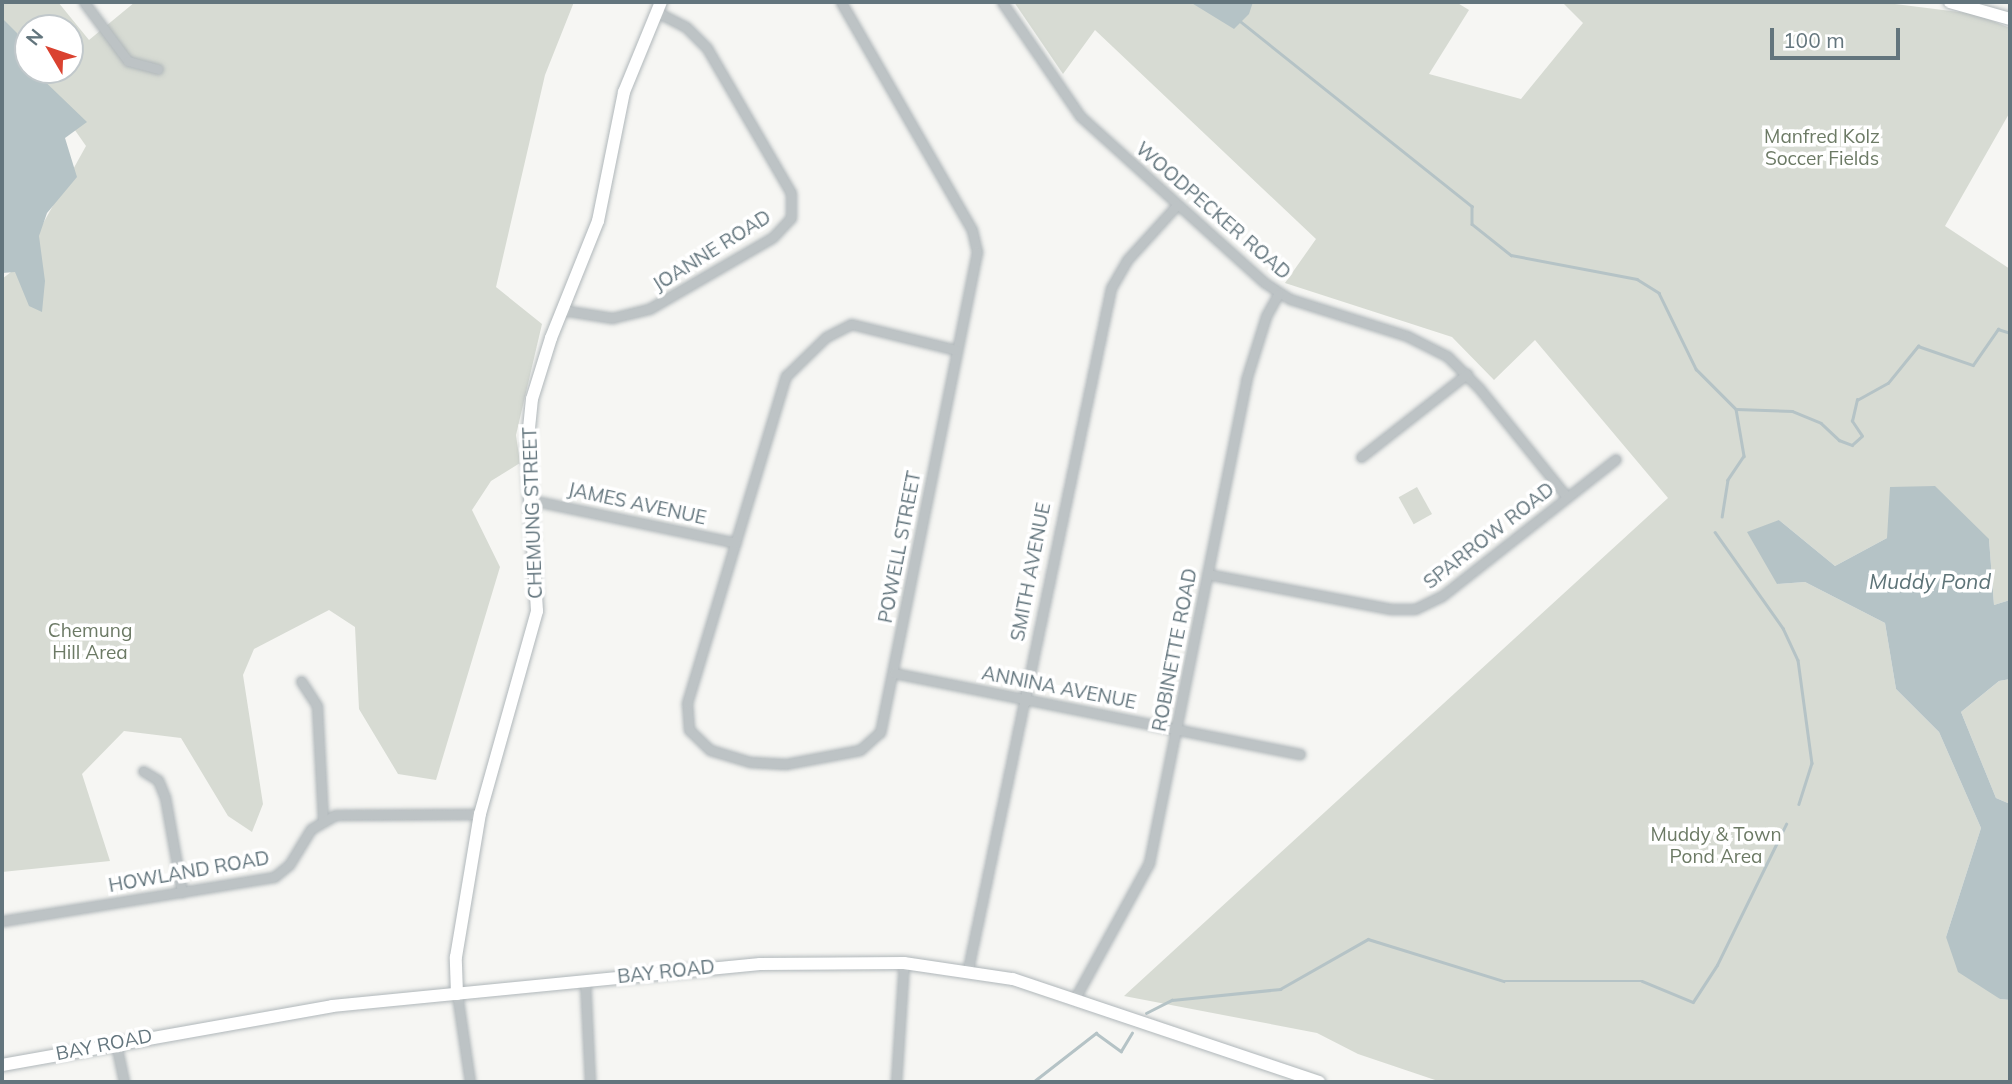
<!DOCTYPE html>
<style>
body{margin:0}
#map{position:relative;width:2012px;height:1084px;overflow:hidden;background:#f6f6f3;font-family:Mulish,sans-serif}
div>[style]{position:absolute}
.green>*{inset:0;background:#d7dbd3;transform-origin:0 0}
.water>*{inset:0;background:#b5c3c6}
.stream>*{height:2.5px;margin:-1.25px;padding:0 1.25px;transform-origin:1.25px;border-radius:1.25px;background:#b5c3c6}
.roads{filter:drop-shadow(0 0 2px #b0b7ba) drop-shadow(0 0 2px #b0b7ba)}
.street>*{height:9px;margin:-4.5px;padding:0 4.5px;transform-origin:4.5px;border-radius:4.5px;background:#bdc3c5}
.secondary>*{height:12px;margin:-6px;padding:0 6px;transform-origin:6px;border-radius:6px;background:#fff}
span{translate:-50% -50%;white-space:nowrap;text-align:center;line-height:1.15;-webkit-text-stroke:7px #fff;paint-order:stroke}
.park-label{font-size:19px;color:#6c7a65}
.street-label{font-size:19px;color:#63757d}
.water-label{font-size:21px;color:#5e7478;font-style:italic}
.frame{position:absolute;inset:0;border:4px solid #63757d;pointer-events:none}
.north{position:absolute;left:14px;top:14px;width:70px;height:70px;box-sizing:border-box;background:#fff;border:2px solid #c1c8cb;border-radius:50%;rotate:309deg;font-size:19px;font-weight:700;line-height:28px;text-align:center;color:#63757d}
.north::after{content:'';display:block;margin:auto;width:24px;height:32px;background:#da4230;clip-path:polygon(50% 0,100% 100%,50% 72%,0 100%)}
.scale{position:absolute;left:1770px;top:28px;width:130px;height:32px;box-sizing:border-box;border:4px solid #63757d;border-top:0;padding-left:9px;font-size:21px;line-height:24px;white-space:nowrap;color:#63757d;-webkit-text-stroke:5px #fff;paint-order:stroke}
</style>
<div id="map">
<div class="green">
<i style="clip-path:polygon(2px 2px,58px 2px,89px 40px,135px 2px,574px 2px,545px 75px,496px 287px,542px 324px,516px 435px,520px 463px,491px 481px,472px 510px,500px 567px,436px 780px,398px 774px,359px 709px,355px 627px,329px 610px,254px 649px,243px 675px,263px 804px,252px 832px,228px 816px,181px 738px,124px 731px,82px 774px,110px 861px,2px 872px,2px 279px,20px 265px,86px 146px,33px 70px,70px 70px,70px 28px,28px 28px,28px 63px,2px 25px)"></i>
<i style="clip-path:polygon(1014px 2px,1456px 2px,1469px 10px,1429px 74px,1521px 99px,1583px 23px,1562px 2px,1879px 2px,1975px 14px,2010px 28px,2010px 112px,1945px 226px,2010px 269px,2010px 600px,1994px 605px,1989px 539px,1887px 538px,1835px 566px,1779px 520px,1777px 584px,1805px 582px,1885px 623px,1896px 689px,1939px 732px,1981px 828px,1946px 937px,2000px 999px,2010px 1000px,2010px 1082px,1441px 1082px,1358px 1054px,1317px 1033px,1124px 996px,1668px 498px,1535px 340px,1494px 380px,1452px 337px,1285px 283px,1316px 239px,1095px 30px,1063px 74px)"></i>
<i style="left:1417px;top:487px;width:31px;height:21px;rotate:61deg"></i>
<i style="clip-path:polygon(2010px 679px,2010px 804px,1996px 798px,1961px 712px,1999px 681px)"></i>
</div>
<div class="water">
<i style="clip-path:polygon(1190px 2px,1253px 2px,1249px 14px,1234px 29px)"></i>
<i style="clip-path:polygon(2px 18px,17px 33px,28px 70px,33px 70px,87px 122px,65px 138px,77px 177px,47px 213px,39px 236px,45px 281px,42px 312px,29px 306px,15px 272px,2px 273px)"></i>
<i style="clip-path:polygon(1935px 486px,1989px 539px,1994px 605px,2010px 600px,2010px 679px,1999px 681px,1961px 712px,1996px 798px,2010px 804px,2010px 1000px,2000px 999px,1958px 972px,1946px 937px,1981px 828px,1939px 732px,1896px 689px,1885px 623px,1805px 582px,1777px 584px,1747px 532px,1779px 520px,1835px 566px,1887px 538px,1890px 487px)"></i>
</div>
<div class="stream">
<i style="left:1240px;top:21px;width:297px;rotate:38.6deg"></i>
<i style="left:1472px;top:206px;width:18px;rotate:90deg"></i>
<i style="left:1472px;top:224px;width:50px;rotate:38.5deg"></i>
<i style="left:1511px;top:255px;width:128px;rotate:10.8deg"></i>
<i style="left:1637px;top:279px;width:26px;rotate:32deg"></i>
<i style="left:1659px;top:293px;width:85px;rotate:64deg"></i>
<i style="left:1696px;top:369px;width:57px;rotate:45deg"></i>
<i style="left:1736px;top:409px;width:48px;rotate:80.3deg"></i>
<i style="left:1744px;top:456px;width:29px;rotate:124deg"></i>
<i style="left:1728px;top:480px;width:37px;rotate:99deg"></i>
<i style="left:1736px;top:409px;width:56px;rotate:2deg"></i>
<i style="left:1792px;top:411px;width:31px;rotate:22deg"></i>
<i style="left:1821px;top:423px;width:25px;rotate:43deg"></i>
<i style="left:1839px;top:440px;width:14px;rotate:21deg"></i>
<i style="left:1852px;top:445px;width:13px;rotate:-42deg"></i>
<i style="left:1862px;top:436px;width:18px;rotate:-124deg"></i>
<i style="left:1852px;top:421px;width:22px;rotate:-77deg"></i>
<i style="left:1857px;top:400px;width:35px;rotate:-29deg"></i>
<i style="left:1888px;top:383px;width:48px;rotate:-51deg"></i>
<i style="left:1918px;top:346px;width:58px;rotate:19.1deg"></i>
<i style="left:1973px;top:365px;width:44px;rotate:-55.2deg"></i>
<i style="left:1998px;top:329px;width:13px;rotate:18deg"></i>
<i style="left:1715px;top:532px;width:118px;rotate:54.7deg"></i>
<i style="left:1783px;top:628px;width:35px;rotate:65deg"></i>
<i style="left:1798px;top:660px;width:104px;rotate:82.3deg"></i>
<i style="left:1812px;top:763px;width:43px;rotate:107.6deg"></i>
<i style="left:1146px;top:1013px;width:29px;rotate:-27deg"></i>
<i style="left:1172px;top:1000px;width:109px;rotate:-5.8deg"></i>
<i style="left:1280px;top:989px;width:101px;rotate:-29.6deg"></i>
<i style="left:1368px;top:939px;width:142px;rotate:17.2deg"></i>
<i style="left:1504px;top:981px;width:138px"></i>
<i style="left:1642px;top:981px;width:55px;rotate:22.4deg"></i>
<i style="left:1693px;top:1002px;width:44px;rotate:-57deg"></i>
<i style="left:1717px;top:965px;width:157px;rotate:-63.9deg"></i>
<i style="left:1033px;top:1082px;width:80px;rotate:-37.9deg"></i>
<i style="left:1096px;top:1033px;width:31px;rotate:36deg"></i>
<i style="left:1121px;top:1051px;width:21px;rotate:-59deg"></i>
</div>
<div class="roads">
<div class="street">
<i style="left:84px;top:2px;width:74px;rotate:53.3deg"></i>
<i style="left:128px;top:61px;width:31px;rotate:15deg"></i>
<i style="left:841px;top:2px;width:263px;rotate:60.1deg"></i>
<i style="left:972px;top:230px;width:23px;rotate:77deg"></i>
<i style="left:977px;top:252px;width:490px;rotate:101.4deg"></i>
<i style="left:880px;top:732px;width:27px;rotate:138deg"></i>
<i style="left:860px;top:750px;width:75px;rotate:169.3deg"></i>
<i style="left:786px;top:764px;width:36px;rotate:-177deg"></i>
<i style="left:750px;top:762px;width:42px;rotate:-163.3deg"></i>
<i style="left:710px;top:750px;width:29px;rotate:-136deg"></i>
<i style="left:689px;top:730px;width:27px;rotate:-94deg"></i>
<i style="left:687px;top:703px;width:342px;rotate:-73.2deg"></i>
<i style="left:786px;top:376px;width:56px;rotate:-44.3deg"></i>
<i style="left:826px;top:337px;width:28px;rotate:-27deg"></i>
<i style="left:851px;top:324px;width:108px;rotate:13.9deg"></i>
<i style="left:1002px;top:2px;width:138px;rotate:55.6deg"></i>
<i style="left:1080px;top:116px;width:249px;rotate:42.1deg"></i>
<i style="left:1265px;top:283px;width:30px;rotate:33deg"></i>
<i style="left:1290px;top:299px;width:123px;rotate:17.5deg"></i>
<i style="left:1407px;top:336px;width:45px;rotate:26.6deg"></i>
<i style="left:1447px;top:356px;width:45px;rotate:45deg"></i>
<i style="left:1479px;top:388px;width:140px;rotate:51.1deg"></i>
<i style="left:562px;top:310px;width:51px;rotate:9.1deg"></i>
<i style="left:612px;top:318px;width:38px;rotate:-14deg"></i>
<i style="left:649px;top:309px;width:143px;rotate:-30.1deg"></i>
<i style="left:773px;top:237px;width:26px;rotate:-47deg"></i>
<i style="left:791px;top:218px;width:25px;rotate:-90deg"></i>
<i style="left:791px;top:193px;width:168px;rotate:-120.1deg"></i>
<i style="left:707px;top:48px;width:30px;rotate:-135deg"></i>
<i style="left:686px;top:27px;width:34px;rotate:-153deg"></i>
<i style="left:1361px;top:457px;width:135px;rotate:-38.1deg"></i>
<i style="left:531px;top:500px;width:209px;rotate:11.8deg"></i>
<i style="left:1207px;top:574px;width:187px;rotate:10.8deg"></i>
<i style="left:1391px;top:609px;width:24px"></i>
<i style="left:1415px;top:609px;width:30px;rotate:-26deg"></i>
<i style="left:1442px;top:596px;width:221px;rotate:-38.2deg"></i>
<i style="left:894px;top:673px;width:414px;rotate:11.3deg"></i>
<i style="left:301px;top:681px;width:30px;rotate:57deg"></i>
<i style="left:317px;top:706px;width:113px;rotate:87deg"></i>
<i style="left:143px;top:771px;width:17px;rotate:31deg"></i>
<i style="left:158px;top:780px;width:18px;rotate:68deg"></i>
<i style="left:165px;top:797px;width:97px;rotate:79.9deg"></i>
<i style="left:2px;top:921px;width:276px;rotate:-9.2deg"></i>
<i style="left:274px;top:877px;width:19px;rotate:-39deg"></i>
<i style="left:289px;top:865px;width:42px;rotate:-58.6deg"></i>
<i style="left:311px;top:829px;width:28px;rotate:-30deg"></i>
<i style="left:335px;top:815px;width:145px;rotate:-0.4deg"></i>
<i style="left:968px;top:969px;width:696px;rotate:-78.14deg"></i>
<i style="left:1111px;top:288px;width:32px;rotate:-60deg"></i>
<i style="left:1127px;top:260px;width:74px;rotate:-47.7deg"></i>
<i style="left:585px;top:980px;width:102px;rotate:87.2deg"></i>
<i style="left:457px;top:994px;width:89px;rotate:81.6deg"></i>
<i style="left:1074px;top:1000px;width:156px;rotate:-61.3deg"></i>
<i style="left:1149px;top:863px;width:493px;rotate:-78.6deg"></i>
<i style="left:1246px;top:380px;width:67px;rotate:-72.6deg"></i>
<i style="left:1266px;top:316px;width:25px;rotate:-61deg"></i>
<i style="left:116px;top:1044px;width:39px;rotate:78deg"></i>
<i style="left:896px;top:1082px;width:119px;rotate:-86.2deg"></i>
</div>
<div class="secondary">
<i style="left:1950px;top:2px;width:62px;rotate:15.8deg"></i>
<i style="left:457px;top:994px;width:37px;rotate:-92deg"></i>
<i style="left:456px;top:957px;width:145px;rotate:-80.5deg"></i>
<i style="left:480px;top:814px;width:211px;rotate:-74.3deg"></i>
<i style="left:537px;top:611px;width:163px;rotate:-93.5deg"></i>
<i style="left:527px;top:448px;width:49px;rotate:-84.2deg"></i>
<i style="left:532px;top:399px;width:64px;rotate:-72.7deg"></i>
<i style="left:551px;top:338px;width:126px;rotate:-68.1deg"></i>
<i style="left:598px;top:221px;width:132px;rotate:-78.6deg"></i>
<i style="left:624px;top:92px;width:97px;rotate:-67.7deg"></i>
<i style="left:2px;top:1065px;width:335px;rotate:-10.1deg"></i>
<i style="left:332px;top:1006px;width:430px;rotate:-5.6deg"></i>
<i style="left:760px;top:964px;width:144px;rotate:-0.4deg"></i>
<i style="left:904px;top:963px;width:110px;rotate:8.4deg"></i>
<i style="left:1013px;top:979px;width:323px;rotate:18.6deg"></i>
</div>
</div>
<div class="park-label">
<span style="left:1822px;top:148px">Manfred Kolz<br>Soccer Fields</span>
<span style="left:90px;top:642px">Chemung<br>Hill Area</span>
<span style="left:1716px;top:846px">Muddy &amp; Town<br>Pond Area</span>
</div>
<div class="street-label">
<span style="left:1213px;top:211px;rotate:41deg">WOODPECKER ROAD</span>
<span style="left:712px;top:251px;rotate:-32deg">JOANNE ROAD</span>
<span style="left:637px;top:504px;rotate:12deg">JAMES AVENUE</span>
<span style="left:533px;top:513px;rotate:-92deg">CHEMUNG STREET</span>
<span style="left:1489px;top:536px;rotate:-38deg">SPARROW ROAD</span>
<span style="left:900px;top:547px;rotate:-79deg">POWELL STREET</span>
<span style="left:1031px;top:572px;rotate:-79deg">SMITH AVENUE</span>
<span style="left:1175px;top:650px;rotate:-79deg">ROBINETTE ROAD</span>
<span style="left:1059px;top:688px;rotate:11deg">ANNINA AVENUE</span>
<span style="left:189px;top:872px;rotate:-10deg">HOWLAND ROAD</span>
<span style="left:666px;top:972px;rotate:-6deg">BAY ROAD</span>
<span style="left:104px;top:1045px;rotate:-11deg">BAY ROAD</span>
</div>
<div class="water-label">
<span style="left:1930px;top:581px">Muddy Pond</span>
</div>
<div class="frame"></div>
<div class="north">N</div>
<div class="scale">100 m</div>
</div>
